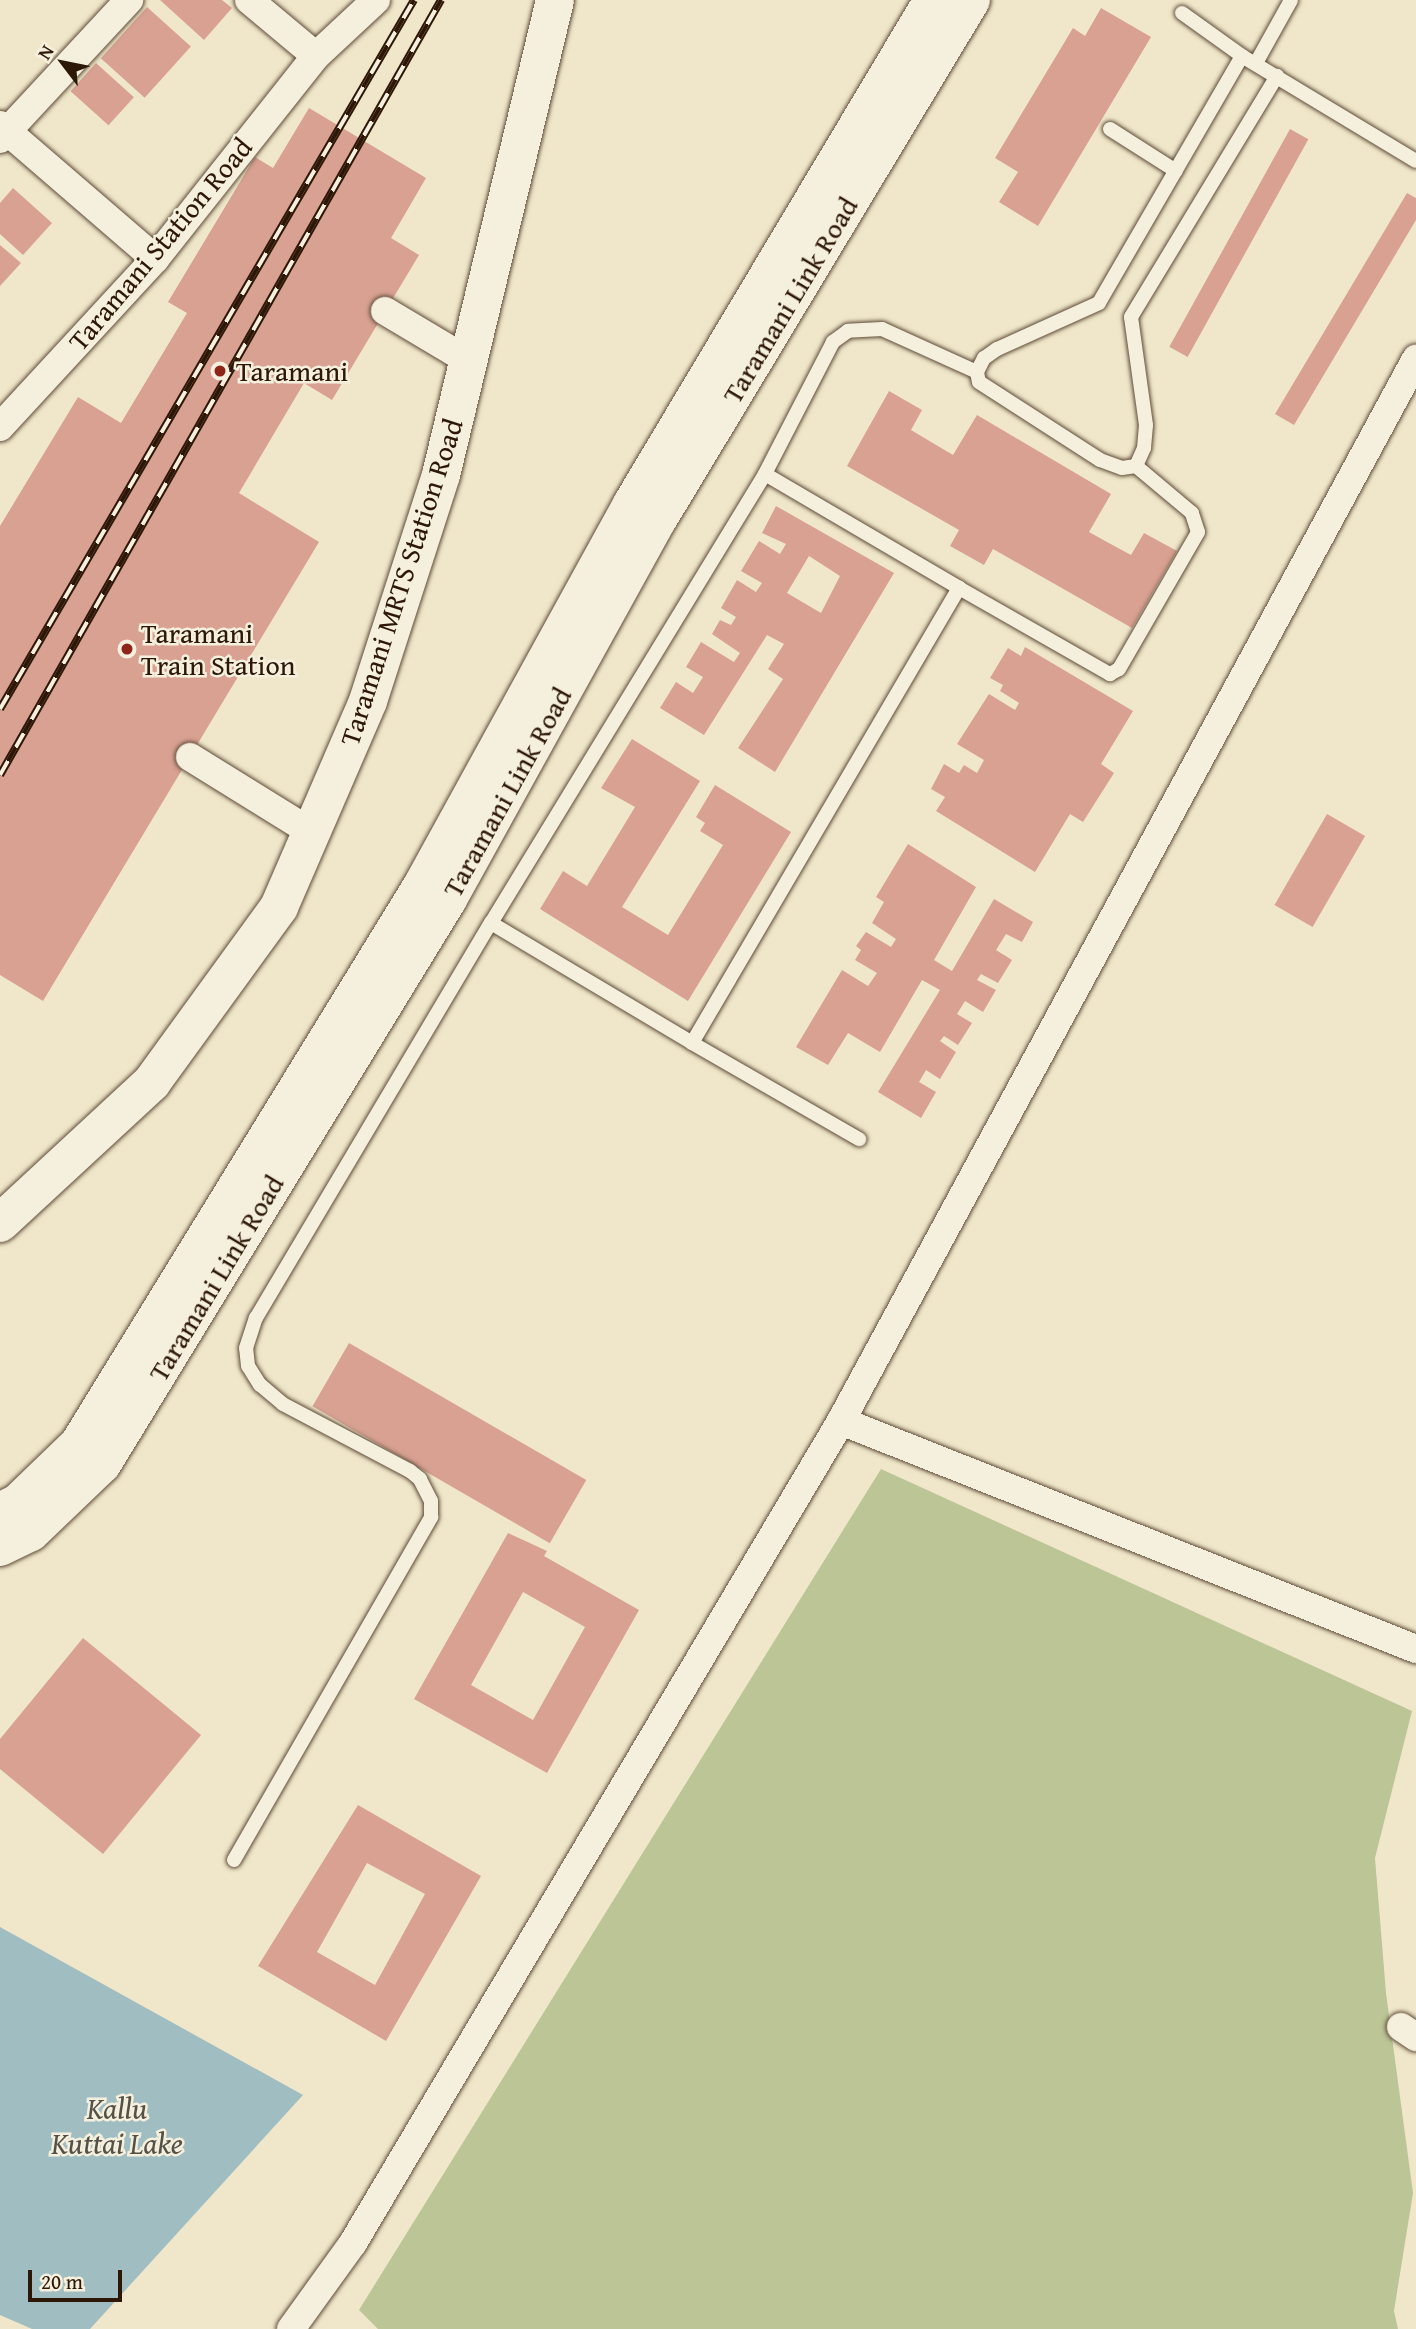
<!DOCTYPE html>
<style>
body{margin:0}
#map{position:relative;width:1416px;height:2329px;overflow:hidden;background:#f0e7ca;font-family:"Gentium Book Plus",serif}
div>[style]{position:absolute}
.green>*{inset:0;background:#bbc596}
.water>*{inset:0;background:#a0bdc2}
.building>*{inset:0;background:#d8a192;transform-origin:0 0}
.roads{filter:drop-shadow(0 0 2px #5e4b38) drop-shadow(0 0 2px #5e4b38)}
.lane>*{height:14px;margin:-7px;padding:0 7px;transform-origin:7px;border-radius:7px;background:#f5efdd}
.street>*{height:28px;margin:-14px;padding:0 14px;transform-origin:14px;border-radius:14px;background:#f5efdd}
.secondary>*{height:38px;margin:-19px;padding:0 19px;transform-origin:19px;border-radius:19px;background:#f5efdd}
.rail>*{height:8px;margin-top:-4px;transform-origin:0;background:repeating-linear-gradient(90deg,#f5efdd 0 16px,#2d1707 0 32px);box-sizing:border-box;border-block:2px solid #2d1707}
.dots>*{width:19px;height:19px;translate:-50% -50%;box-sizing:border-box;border:4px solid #f5efdd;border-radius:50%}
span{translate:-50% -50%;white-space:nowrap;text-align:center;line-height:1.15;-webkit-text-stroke:5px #f5efdd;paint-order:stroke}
.street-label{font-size:28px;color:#2d1707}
.poi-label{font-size:28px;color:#2d1707}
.left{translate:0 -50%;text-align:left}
.water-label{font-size:30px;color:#555148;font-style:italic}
.north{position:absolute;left:28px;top:28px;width:70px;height:70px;-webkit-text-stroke:5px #f5efdd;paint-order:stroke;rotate:302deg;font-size:19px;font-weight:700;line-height:28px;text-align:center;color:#2d1707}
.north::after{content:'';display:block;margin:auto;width:24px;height:32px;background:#2d1707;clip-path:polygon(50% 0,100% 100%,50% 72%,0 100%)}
.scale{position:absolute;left:28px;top:2270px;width:94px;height:32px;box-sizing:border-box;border:4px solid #2d1707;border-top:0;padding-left:9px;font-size:21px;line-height:24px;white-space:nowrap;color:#2d1707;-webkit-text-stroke:5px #f5efdd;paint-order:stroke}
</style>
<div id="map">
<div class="green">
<i style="clip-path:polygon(881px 1469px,1412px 1711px,1375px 1858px,1386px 1993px,1413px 2193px,1394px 2311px,1398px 2329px,378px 2329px,359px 2310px)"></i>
</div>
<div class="water">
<i style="clip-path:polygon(0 1927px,303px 2095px,90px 2329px,32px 2329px,0 2315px)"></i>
</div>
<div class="building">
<i style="clip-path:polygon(160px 0,222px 0,232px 8px,204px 40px)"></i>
<i style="left:147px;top:7px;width:59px;height:69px;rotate:42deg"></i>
<i style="clip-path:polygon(1101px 8px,1151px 37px,1038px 226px,999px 202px,1018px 172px,995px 158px,1073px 28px,1085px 36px)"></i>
<i style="left:96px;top:63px;width:51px;height:38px;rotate:42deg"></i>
<i style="clip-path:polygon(309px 108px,426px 178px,391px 238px,419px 255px,332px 400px,304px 383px,239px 493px,319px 542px,43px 1001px,0 975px,0 526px,78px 397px,121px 423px,187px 313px,168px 302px,255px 157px,273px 168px)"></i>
<i style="left:1290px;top:129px;width:21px;height:249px;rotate:29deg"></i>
<i style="clip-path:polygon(13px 188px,52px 223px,23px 255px,0 234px,0 203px)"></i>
<i style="clip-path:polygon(1407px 193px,1416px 198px,1416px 220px,1294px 425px,1275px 414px)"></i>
<i style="clip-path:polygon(0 245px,21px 263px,0 286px)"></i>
<i style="clip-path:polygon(889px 391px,922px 410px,911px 430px,953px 455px,977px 415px,1111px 494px,1089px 532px,1107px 542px,1131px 555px,1144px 533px,1177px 551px,1132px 628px,993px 549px,984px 565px,950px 546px,959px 530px,847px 466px)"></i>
<i style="clip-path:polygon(evenodd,776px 506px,894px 573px,775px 772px,738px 748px,783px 679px,768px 669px,784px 644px,767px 635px,704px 735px,660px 708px,676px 682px,693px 693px,703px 677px,686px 667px,701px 642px,734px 662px,740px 653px,712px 634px,720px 620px,731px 625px,736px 617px,721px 608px,737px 580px,756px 592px,762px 583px,741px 571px,759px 541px,780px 554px,786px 544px,762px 533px,776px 506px,809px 556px,840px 576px,821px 613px,787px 593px,809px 556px)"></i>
<i style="clip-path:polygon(1025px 647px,1133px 711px,1101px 764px,1114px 773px,1083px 822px,1070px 814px,1035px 872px,936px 811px,945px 797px,931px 789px,944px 764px,959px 773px,964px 765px,977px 773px,984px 760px,957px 744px,989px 694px,1015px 710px,1019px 703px,1000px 691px,1003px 685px,990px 678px,1008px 648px,1021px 656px)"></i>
<i style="clip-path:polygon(632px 739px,700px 781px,622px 907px,668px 935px,723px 845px,700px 831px,705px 823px,696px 817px,715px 785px,791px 832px,688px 1001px,540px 909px,563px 871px,587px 886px,635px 807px,601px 788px)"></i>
<i style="left:1327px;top:814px;width:44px;height:105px;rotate:30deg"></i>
<i style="clip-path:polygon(908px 844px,976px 887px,934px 960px,952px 971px,994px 899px,1033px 922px,1022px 942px,1006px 934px,996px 950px,1012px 960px,998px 983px,981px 974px,977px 980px,996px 990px,983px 1012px,965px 1001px,957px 1014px,972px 1023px,958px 1045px,944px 1036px,940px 1041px,956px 1052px,940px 1079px,926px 1070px,919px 1082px,936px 1092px,921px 1118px,878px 1092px,940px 990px,922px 980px,880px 1052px,848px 1033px,828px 1065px,796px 1047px,842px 970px,868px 986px,877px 973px,855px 960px,861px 950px,856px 946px,866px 932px,891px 947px,896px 939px,872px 923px,884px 902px,876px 897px)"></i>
<i style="left:349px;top:1343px;width:274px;height:73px;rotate:30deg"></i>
<i style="clip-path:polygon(evenodd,508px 1533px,547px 1551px,544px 1556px,639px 1610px,547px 1773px,414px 1699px,508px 1533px,523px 1592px,585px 1627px,533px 1720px,471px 1685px,523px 1592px)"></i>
<i style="clip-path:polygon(83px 1638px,201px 1735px,103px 1854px,0 1769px,0 1739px)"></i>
<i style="clip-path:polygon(evenodd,358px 1805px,481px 1876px,386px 2041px,258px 1966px,358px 1805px,367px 1863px,425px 1894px,375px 1985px,317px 1952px,367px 1863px)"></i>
</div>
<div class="roads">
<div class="lane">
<i style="left:1182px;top:13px;width:74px;rotate:35.6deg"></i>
<i style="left:1242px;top:56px;width:203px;rotate:31.1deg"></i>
<i style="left:1242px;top:56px;width:285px;rotate:120.1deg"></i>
<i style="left:1099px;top:303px;width:112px;rotate:155.7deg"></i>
<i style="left:997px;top:349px;width:16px;rotate:145deg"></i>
<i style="left:984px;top:358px;width:16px;rotate:117deg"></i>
<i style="left:977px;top:372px;width:10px;rotate:79deg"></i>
<i style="left:979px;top:382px;width:144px;rotate:32.8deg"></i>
<i style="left:1100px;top:460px;width:23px;rotate:20deg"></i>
<i style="left:1122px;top:468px;width:14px;rotate:-8deg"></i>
<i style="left:1136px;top:466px;width:20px;rotate:-66deg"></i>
<i style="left:1144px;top:448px;width:23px;rotate:-85deg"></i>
<i style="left:1146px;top:425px;width:109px;rotate:-97.9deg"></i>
<i style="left:1131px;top:317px;width:282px;rotate:-58.8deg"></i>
<i style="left:1256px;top:63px;width:72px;rotate:-60.9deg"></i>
<i style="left:1110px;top:129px;width:78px;rotate:32.5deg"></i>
<i style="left:977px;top:372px;width:104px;rotate:-155.6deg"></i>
<i style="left:882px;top:329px;width:34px;rotate:177deg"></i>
<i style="left:848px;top:331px;width:19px;rotate:144deg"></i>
<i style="left:833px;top:342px;width:148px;rotate:117.3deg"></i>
<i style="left:765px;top:474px;width:526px;rotate:121.39deg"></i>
<i style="left:491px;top:923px;width:234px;rotate:30.8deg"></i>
<i style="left:692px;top:1043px;width:528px;rotate:-59.6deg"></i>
<i style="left:959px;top:588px;width:174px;rotate:29.7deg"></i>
<i style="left:1110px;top:674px;width:10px;rotate:-29deg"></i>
<i style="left:1119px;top:669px;width:158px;rotate:-60deg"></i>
<i style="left:1198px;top:532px;width:20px;rotate:-108deg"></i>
<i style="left:1192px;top:513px;width:73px;rotate:-140deg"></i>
<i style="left:765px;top:474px;width:225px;rotate:30.4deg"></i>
<i style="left:692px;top:1043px;width:193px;rotate:29.9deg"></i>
<i style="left:234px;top:1860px;width:396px;rotate:-60.1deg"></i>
<i style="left:431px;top:1517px;width:16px;rotate:-90deg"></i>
<i style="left:431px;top:1501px;width:25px;rotate:-117deg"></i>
<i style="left:420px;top:1479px;width:13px;rotate:-141deg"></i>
<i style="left:410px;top:1471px;width:144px;rotate:-152.2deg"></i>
<i style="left:283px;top:1404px;width:30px;rotate:-140deg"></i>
<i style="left:260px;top:1385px;width:22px;rotate:-122deg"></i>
<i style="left:248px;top:1366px;width:18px;rotate:-96deg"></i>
<i style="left:246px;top:1348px;width:32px;rotate:-72deg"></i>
<i style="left:256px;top:1318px;width:460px;rotate:-59.3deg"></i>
</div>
<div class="street">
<i style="left:249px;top:0;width:87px;rotate:39.9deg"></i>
<i style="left:0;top:125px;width:205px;rotate:40.8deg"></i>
<i style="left:0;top:139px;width:190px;rotate:-47.1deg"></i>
<i style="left:385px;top:311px;width:98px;rotate:30.8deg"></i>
<i style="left:0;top:427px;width:229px;rotate:-47.3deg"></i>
<i style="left:155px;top:259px;width:259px;rotate:-51.6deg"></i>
<i style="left:316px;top:56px;width:82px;rotate:-43deg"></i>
<i style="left:190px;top:757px;width:142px;rotate:31.8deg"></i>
<i style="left:841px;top:1421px;width:619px;rotate:21.63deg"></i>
<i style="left:1401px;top:2027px;width:18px;rotate:34deg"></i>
<i style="left:291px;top:2329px;width:106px;rotate:-54.2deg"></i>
<i style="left:353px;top:2243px;width:956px;rotate:-59.3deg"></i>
<i style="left:841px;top:1421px;width:1208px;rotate:-61.57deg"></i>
</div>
<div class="secondary">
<i style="left:0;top:1223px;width:207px;rotate:-42.8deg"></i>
<i style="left:152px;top:1082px;width:216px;rotate:-54deg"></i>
<i style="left:279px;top:907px;width:224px;rotate:-66.6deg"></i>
<i style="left:368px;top:701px;width:237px;rotate:-72.1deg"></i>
<i style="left:441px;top:475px;width:488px;rotate:-76.5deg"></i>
<i style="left:0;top:1512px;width:20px;rotate:-27deg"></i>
<i style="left:18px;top:1503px;width:85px;rotate:-44deg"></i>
<i style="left:79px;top:1444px;width:655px;rotate:-58.42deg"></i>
<i style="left:422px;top:886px;width:436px;rotate:-61.2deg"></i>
<i style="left:632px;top:504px;width:587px;rotate:-59.15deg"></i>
<i style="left:0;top:1547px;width:34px;rotate:-26deg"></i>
<i style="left:31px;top:1532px;width:98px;rotate:-43.8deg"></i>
<i style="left:102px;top:1464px;width:663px;rotate:-58.52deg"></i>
<i style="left:448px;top:899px;width:434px;rotate:-61.1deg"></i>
<i style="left:658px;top:519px;width:606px;rotate:-58.91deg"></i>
</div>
</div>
<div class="rail">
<i style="left:0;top:709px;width:821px;rotate:-59.72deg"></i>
<i style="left:0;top:775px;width:892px;rotate:-60.36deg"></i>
</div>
<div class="dots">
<i style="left:220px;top:371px;background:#8f2418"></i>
<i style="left:127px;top:649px;background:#8f2418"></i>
</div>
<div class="street-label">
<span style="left:160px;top:244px;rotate:-50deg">Taramani Station Road</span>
<span style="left:790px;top:300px;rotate:-59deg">Taramani Link Road</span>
<span style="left:401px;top:582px;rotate:-72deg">Taramani MRTS Station Road</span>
<span style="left:507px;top:792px;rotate:-61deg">Taramani Link Road</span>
<span style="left:216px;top:1278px;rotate:-59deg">Taramani Link Road</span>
</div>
<div class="poi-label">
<span class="left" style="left:236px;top:371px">Taramani</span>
<span class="left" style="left:141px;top:649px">Taramani<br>Train Station</span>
</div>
<div class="water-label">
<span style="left:117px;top:2125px">Kallu<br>Kuttai Lake</span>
</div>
<div class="north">N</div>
<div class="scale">20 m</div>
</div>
